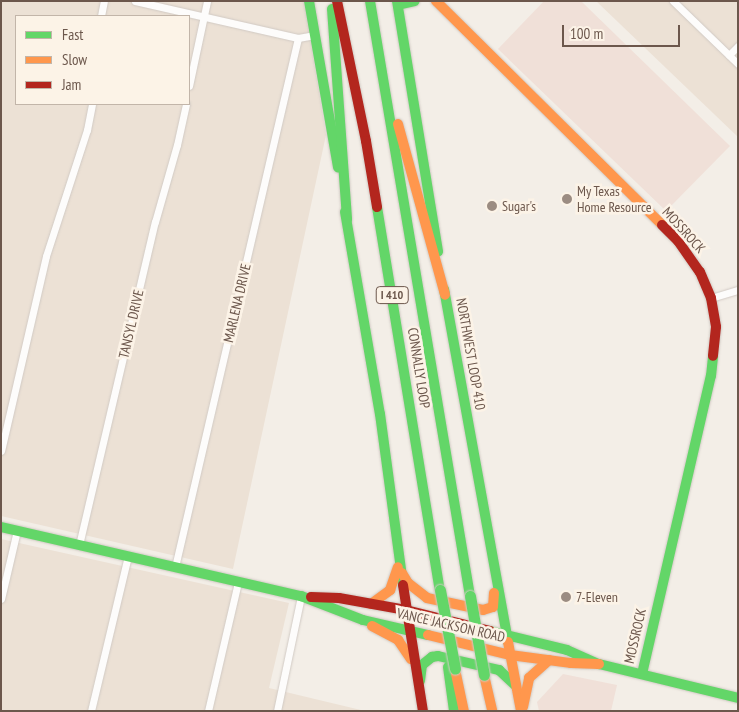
<!DOCTYPE html>
<style>
body{margin:0}
#map{position:relative;width:739px;height:712px;overflow:hidden;background:#f3eee7;font-family:"PT Sans Narrow",sans-serif}
div>[style]{position:absolute}
.residential>*{inset:0;background:#ece1d5}
.commercial>*{inset:0;background:#f0e0d8}
.roads{filter:drop-shadow(0 0 1px #d1cac4) drop-shadow(0 0 1px #d1cac4)}
.street>*{height:7px;margin:-3.5px;padding:0 3.5px;transform-origin:3.5px;border-radius:3.5px;background:#fdfcfb}
.fast>*{height:10px;margin:-5px;padding:0 5px;transform-origin:5px;border-radius:5px;background:#63d668}
.slow>*{height:10px;margin:-5px;padding:0 5px;transform-origin:5px;border-radius:5px;background:#ff974d}
.jam>*{height:10px;margin:-5px;padding:0 5px;transform-origin:5px;border-radius:5px;background:#b3261e}
.bridges{filter:drop-shadow(0 0 1px #d2cac5) drop-shadow(0 0 1px #d2cac5)}
.fast-bridge>*{height:11px;margin:-5.5px;padding:0 5.5px;transform-origin:5.5px;border-radius:5.5px;background:#63d668}
.dots>*{width:14px;height:14px;translate:-50% -50%;box-sizing:border-box;border:2px solid #fcf3e7;border-radius:50%}
span{translate:-50% -50%;white-space:nowrap;text-align:center;line-height:1.15;-webkit-text-stroke:5px #fcf3e7;paint-order:stroke}
.shield-label span{padding:1px 4px;background:#fcf3e7;border:1px solid;border-radius:4px;-webkit-text-stroke-width:0}
.shield-label{font-size:12px;color:#6c574c;font-weight:700}
.poi-label{font-size:14px;color:#6c574c}
.left{translate:0 -50%;text-align:left}
.street-label{font-size:14px;color:#6c574c}
.frame{position:absolute;inset:0;border:2px solid #6c574c;pointer-events:none}
.legend{position:absolute;left:15px;top:15px;width:175px;height:90px;box-sizing:border-box;background:#fcf3e7;border:1px solid #c2b5a9;margin:0;padding:6px 9px;list-style:none;font-size:15px;color:#6c574c}
.legend li{display:flex;align-items:center;gap:10px;height:25px}
.legend b{width:25px;border:1px solid #c2b5a9}
.scale{position:absolute;left:562px;top:25px;width:118px;height:22px;box-sizing:border-box;border:2px solid #6c574c;border-top:0;padding-left:6px;font-size:15px;line-height:18px;white-space:nowrap;color:#6c574c;-webkit-text-stroke:4px #fcf3e7;paint-order:stroke}
</style>
<div id="map">
<div class="residential">
<i style="clip-path:polygon(evenodd,1px 1px,304px 1px,326px 135px,233px 569px,1px 516px,1px 1px,16px 16px,189px 16px,189px 104px,16px 104px,16px 16px)"></i>
<i style="clip-path:polygon(596px 1px,738px 1px,738px 137px)"></i>
<i style="clip-path:polygon(1px 539px,289px 603px,269px 688px,365px 711px,1px 711px)"></i>
</div>
<div class="commercial">
<i style="clip-path:polygon(544px 1px,581px 1px,730px 146px,666px 211px,498px 49px)"></i>
<i style="clip-path:polygon(563px 674px,617px 685px,611px 711px,539px 711px,537px 702px)"></i>
</div>
<div class="roads">
<div class="street">
<i style="left:135px;top:1px;width:167px;rotate:12.8deg"></i>
<i style="left:298px;top:38px;width:17px;rotate:-10deg"></i>
<i style="left:673px;top:1px;width:91px;rotate:44.1deg"></i>
<i style="left:101px;top:16px;width:15px;rotate:-79deg"></i>
<i style="left:729px;top:55px;width:13px;rotate:-45deg"></i>
<i style="left:189px;top:86px;width:87px;rotate:-78deg"></i>
<i style="left:711px;top:298px;width:28px;rotate:-17deg"></i>
<i style="left:1px;top:451px;width:200px;rotate:-77deg"></i>
<i style="left:46px;top:256px;width:133px;rotate:-72deg"></i>
<i style="left:87px;top:130px;width:26px;rotate:-79deg"></i>
<i style="left:79px;top:545px;width:332px;rotate:-76.8deg"></i>
<i style="left:155px;top:222px;width:80px;rotate:-74.1deg"></i>
<i style="left:177px;top:145px;width:42px;rotate:-77.6deg"></i>
<i style="left:175px;top:567px;width:543px;rotate:-76.91deg"></i>
<i style="left:1px;top:599px;width:71px;rotate:-76.9deg"></i>
<i style="left:91px;top:711px;width:159px;rotate:-76.6deg"></i>
<i style="left:208px;top:711px;width:132px;rotate:-76.9deg"></i>
<i style="left:277px;top:711px;width:117px;rotate:-78.2deg"></i>
</div>
<div class="fast">
<i style="left:309px;top:1px;width:169px;rotate:80.1deg"></i>
<i style="left:370px;top:1px;width:603px;rotate:80.46deg"></i>
<i style="left:397px;top:1px;width:254px;rotate:80.7deg"></i>
<i style="left:398px;top:5px;width:17px;rotate:-13deg"></i>
<i style="left:332px;top:9px;width:211px;rotate:85.9deg"></i>
<i style="left:377px;top:207px;width:388px;rotate:80.7deg"></i>
<i style="left:345px;top:212px;width:205px;rotate:80.2deg"></i>
<i style="left:380px;top:414px;width:173px;rotate:82.3deg"></i>
<i style="left:444px;top:289px;width:359px;rotate:79.7deg"></i>
<i style="left:1px;top:527px;width:308px;rotate:13deg"></i>
<i style="left:301px;top:596px;width:66px;rotate:21.2deg"></i>
<i style="left:363px;top:620px;width:67px;rotate:13deg"></i>
<i style="left:490px;top:631px;width:79px;rotate:13.9deg"></i>
<i style="left:567px;top:650px;width:35px;rotate:24deg"></i>
<i style="left:599px;top:664px;width:143px;rotate:13.7deg"></i>
<i style="left:448px;top:667px;width:44px;rotate:82.2deg"></i>
<i style="left:642px;top:674px;width:306px;rotate:-77deg"></i>
<i style="left:711px;top:376px;width:20px;rotate:-84deg"></i>
<i style="left:420px;top:681px;width:16px;rotate:-83deg"></i>
<i style="left:422px;top:665px;width:13px;rotate:-39deg"></i>
<i style="left:432px;top:657px;width:6px;rotate:-9deg"></i>
<i style="left:438px;top:656px;width:63px;rotate:12.9deg"></i>
<i style="left:499px;top:670px;width:22px;rotate:43deg"></i>
</div>
<div class="slow">
<i style="left:436px;top:1px;width:318px;rotate:44.7deg"></i>
<i style="left:398px;top:124px;width:177px;rotate:74.6deg"></i>
<i style="left:402px;top:573px;width:12px;rotate:59deg"></i>
<i style="left:408px;top:583px;width:24px;rotate:38deg"></i>
<i style="left:427px;top:598px;width:57px;rotate:12.1deg"></i>
<i style="left:483px;top:610px;width:10px;rotate:-17deg"></i>
<i style="left:493px;top:607px;width:14px;rotate:-86deg"></i>
<i style="left:371px;top:604px;width:24px;rotate:-36deg"></i>
<i style="left:390px;top:590px;width:24px;rotate:-71deg"></i>
<i style="left:372px;top:626px;width:30px;rotate:28deg"></i>
<i style="left:398px;top:640px;width:23px;rotate:56deg"></i>
<i style="left:428px;top:635px;width:84px;rotate:13.7deg"></i>
<i style="left:510px;top:655px;width:62px;rotate:7.5deg"></i>
<i style="left:571px;top:663px;width:28px;rotate:2deg"></i>
<i style="left:508px;top:642px;width:70px;rotate:79.3deg"></i>
<i style="left:456px;top:674px;width:38px;rotate:78deg"></i>
<i style="left:484px;top:675px;width:37px;rotate:77deg"></i>
<i style="left:523px;top:707px;width:30px;rotate:-78deg"></i>
<i style="left:529px;top:678px;width:27px;rotate:-42deg"></i>
</div>
<div class="jam">
<i style="left:337px;top:1px;width:143px;rotate:78.3deg"></i>
<i style="left:366px;top:141px;width:67px;rotate:80.5deg"></i>
<i style="left:662px;top:225px;width:23px;rotate:45deg"></i>
<i style="left:678px;top:241px;width:38px;rotate:55deg"></i>
<i style="left:700px;top:272px;width:28px;rotate:67deg"></i>
<i style="left:711px;top:298px;width:29px;rotate:80deg"></i>
<i style="left:716px;top:327px;width:29px;rotate:96deg"></i>
<i style="left:403px;top:585px;width:128px;rotate:81deg"></i>
<i style="left:311px;top:597px;width:28px;rotate:2deg"></i>
<i style="left:339px;top:598px;width:68px;rotate:10.2deg"></i>
<i style="left:406px;top:610px;width:87px;rotate:14deg"></i>
</div>
</div>
<div class="bridges">
<div class="fast-bridge">
<i style="left:440px;top:590px;width:80px;rotate:79.2deg"></i>
<i style="left:470px;top:596px;width:80px;rotate:80deg"></i>
</div>
</div>
<div class="dots">
<i style="left:567px;top:199px;background:#9b8c82"></i>
<i style="left:492px;top:206px;background:#9b8c82"></i>
<i style="left:566px;top:597px;background:#9b8c82"></i>
</div>
<div class="shield-label">
<span style="left:392px;top:295px">I 410</span>
</div>
<div class="poi-label">
<span class="left" style="left:577px;top:199px">My Texas<br>Home Resource</span>
<span class="left" style="left:502px;top:206px">Sugar's</span>
<span class="left" style="left:576px;top:597px">7-Eleven</span>
</div>
<div class="street-label">
<span style="left:684px;top:230px;rotate:48deg">MOSSROCK</span>
<span style="left:237px;top:303px;rotate:-77deg">MARLENA DRIVE</span>
<span style="left:131px;top:324px;rotate:-77deg">TANSYL DRIVE</span>
<span style="left:471px;top:354px;rotate:80deg">NORTHWEST LOOP 410</span>
<span style="left:419px;top:368px;rotate:81deg">CONNALLY LOOP</span>
<span style="left:451px;top:625px;rotate:13deg">VANCE JACKSON ROAD</span>
<span style="left:635px;top:636px;rotate:-77deg">MOSSROCK</span>
</div>
<div class="frame"></div>
<ul class="legend">
<li><b style="height:6px;background:#63d668"></b>Fast</li>
<li><b style="height:6px;background:#ff974d"></b>Slow</li>
<li><b style="height:6px;background:#b3261e"></b>Jam</li>
</ul>
<div class="scale">100 m</div>
</div>
